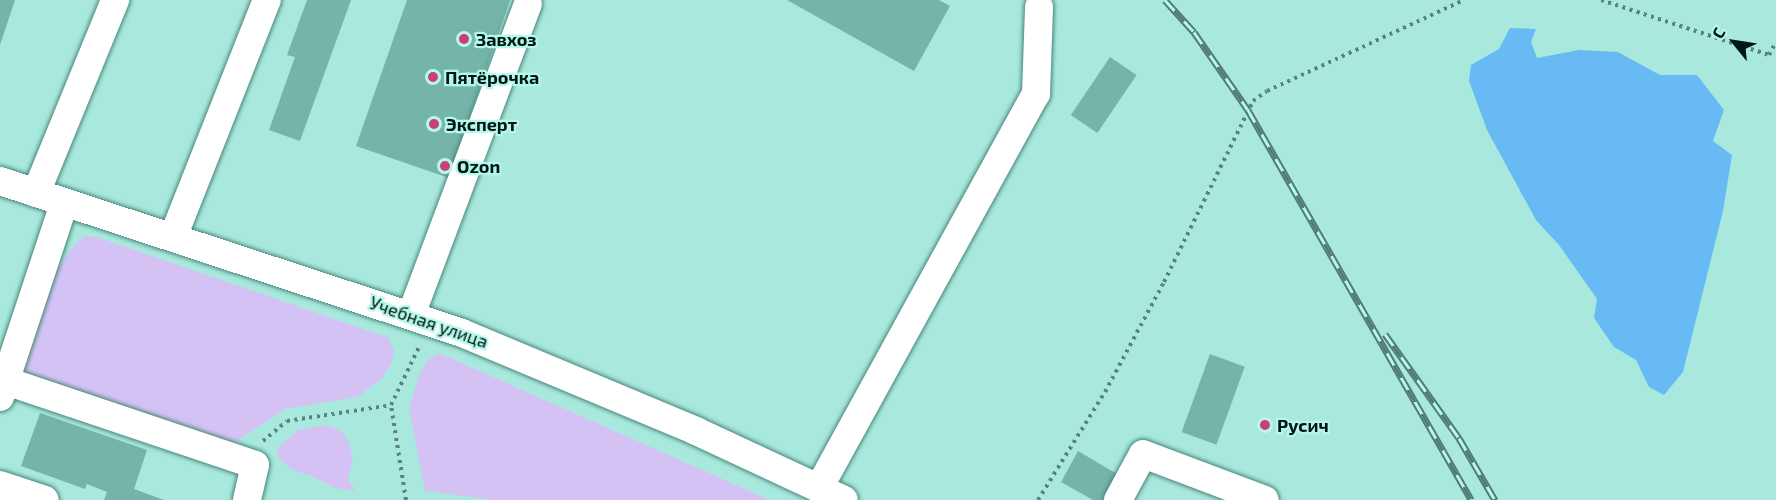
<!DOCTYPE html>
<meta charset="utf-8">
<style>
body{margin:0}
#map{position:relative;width:1776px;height:500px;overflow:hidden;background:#a9e9dd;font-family:"Exo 2",sans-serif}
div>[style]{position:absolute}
.green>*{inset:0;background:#d4c2f4}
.water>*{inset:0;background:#67baf4}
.building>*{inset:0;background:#75b4a8;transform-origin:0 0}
.path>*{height:4px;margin-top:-2px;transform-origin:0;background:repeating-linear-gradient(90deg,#58847c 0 3px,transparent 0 7.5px)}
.roads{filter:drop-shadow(0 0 2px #47867b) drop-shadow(0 0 2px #47867b)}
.minor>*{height:28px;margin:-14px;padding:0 14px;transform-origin:14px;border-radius:14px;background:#fff}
.rail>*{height:7px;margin-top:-3.5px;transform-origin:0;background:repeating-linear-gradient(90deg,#b6f7ea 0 14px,#517c74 0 28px);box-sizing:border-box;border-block:2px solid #517c74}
.dots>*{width:16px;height:16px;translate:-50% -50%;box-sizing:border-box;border:3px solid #b6f7ea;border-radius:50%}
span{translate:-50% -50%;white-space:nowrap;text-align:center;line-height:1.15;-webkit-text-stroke:4.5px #b6f7ea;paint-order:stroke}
.poi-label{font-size:18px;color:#001814;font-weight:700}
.left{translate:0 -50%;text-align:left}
.street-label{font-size:18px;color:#001814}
.north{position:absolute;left:1704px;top:12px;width:60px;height:60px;-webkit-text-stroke:4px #b6f7ea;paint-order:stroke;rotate:300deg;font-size:16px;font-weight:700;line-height:24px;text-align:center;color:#001814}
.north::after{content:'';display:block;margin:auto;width:21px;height:27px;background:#001814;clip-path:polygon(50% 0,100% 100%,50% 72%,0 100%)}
</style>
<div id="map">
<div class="green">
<i style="clip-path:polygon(85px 236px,97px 237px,389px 338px,394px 352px,391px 364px,382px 379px,357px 397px,285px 409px,234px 443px,219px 442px,15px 375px,45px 288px,75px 244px)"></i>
<i style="clip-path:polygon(439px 353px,707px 472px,769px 500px,495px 500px,425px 491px,409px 408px,420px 373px,428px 360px)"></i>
<i style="clip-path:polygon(327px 425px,341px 431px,349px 442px,353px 461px,348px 479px,355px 491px,335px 488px,312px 476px,292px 470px,279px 459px,277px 449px,298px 430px)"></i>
</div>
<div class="water">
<i style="clip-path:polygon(1510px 28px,1536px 29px,1531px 42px,1537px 58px,1579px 50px,1618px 52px,1660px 75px,1697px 75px,1724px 110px,1713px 141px,1732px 155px,1723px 211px,1683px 372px,1664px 395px,1649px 387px,1636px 360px,1614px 347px,1594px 318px,1597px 299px,1559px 245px,1536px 220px,1487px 130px,1469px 81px,1471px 65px,1499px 49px)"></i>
</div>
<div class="building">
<i style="clip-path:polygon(0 0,15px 0,0 45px)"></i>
<i style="clip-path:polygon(307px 0,351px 0,300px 141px,269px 130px,295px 57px,287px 55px)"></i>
<i style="clip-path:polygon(407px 0,510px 0,449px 178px,356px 146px)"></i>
<i style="clip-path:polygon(787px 0,939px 0,950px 6px,914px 71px)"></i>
<i style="left:1110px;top:57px;width:32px;height:70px;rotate:34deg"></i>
<i style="left:1210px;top:354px;width:37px;height:83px;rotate:20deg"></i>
<i style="clip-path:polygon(40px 413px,147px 450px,134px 489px,164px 500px,104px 500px,107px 492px,87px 484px,85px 489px,21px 466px)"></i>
<i style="clip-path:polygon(1078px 451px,1117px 474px,1102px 500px,1093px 500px,1061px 482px)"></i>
</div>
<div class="path">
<i style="left:1601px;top:0;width:177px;rotate:18.1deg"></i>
<i style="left:1769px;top:55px;width:15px;rotate:-62deg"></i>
<i style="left:263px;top:441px;width:31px;rotate:-40deg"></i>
<i style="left:287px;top:421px;width:105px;rotate:-8.7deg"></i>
<i style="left:406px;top:500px;width:96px;rotate:-99deg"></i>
<i style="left:391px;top:405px;width:64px;rotate:-64.2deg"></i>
<i style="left:1038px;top:500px;width:127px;rotate:-58.2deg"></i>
<i style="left:1105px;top:392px;width:125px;rotate:-61.8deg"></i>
<i style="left:1164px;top:282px;width:202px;rotate:-63.8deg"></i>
<i style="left:1253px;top:101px;width:17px;rotate:-36deg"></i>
<i style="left:1267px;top:91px;width:217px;rotate:-24.8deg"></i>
</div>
<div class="roads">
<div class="minor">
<i style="left:0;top:181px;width:486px;rotate:18.2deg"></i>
<i style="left:462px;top:333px;width:254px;rotate:22.7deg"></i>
<i style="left:696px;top:431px;width:163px;rotate:25deg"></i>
<i style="left:36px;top:193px;width:209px;rotate:-67.7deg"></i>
<i style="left:173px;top:237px;width:255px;rotate:-68.4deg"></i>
<i style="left:411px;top:315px;width:332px;rotate:-69.4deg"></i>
<i style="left:0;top:379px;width:269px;rotate:18.6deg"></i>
<i style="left:255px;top:465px;width:36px;rotate:103deg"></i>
<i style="left:0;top:397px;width:204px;rotate:-71.7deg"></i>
<i style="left:0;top:485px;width:47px;rotate:18.4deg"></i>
<i style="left:819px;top:488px;width:450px;rotate:-61.2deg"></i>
<i style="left:1036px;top:94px;width:87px;rotate:-88deg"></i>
<i style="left:1118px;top:500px;width:52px;rotate:-61.5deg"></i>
<i style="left:1143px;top:454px;width:130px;rotate:20.7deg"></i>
</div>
</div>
<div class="rail">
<i style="left:1165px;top:0;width:43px;rotate:47.8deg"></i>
<i style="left:1194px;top:32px;width:95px;rotate:55.3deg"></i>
<i style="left:1248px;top:110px;width:449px;rotate:60.2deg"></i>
<i style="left:1385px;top:334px;width:128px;rotate:54.6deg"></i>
<i style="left:1459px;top:438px;width:72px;rotate:59.9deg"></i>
</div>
<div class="dots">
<i style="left:464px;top:39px;background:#cb4074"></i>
<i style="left:433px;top:77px;background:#cb4074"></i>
<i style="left:434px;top:124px;background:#cb4074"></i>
<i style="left:445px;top:166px;background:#cb4074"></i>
<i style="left:1265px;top:425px;background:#cb4074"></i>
</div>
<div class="poi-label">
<span class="left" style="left:476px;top:39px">Завхоз</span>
<span class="left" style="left:445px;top:77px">Пятёрочка</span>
<span class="left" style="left:446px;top:124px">Эксперт</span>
<span class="left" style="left:457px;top:166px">Ozon</span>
<span class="left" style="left:1277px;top:425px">Русич</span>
</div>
<div class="street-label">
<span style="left:429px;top:322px;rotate:19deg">Учебная улица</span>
</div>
<div class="north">С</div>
</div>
